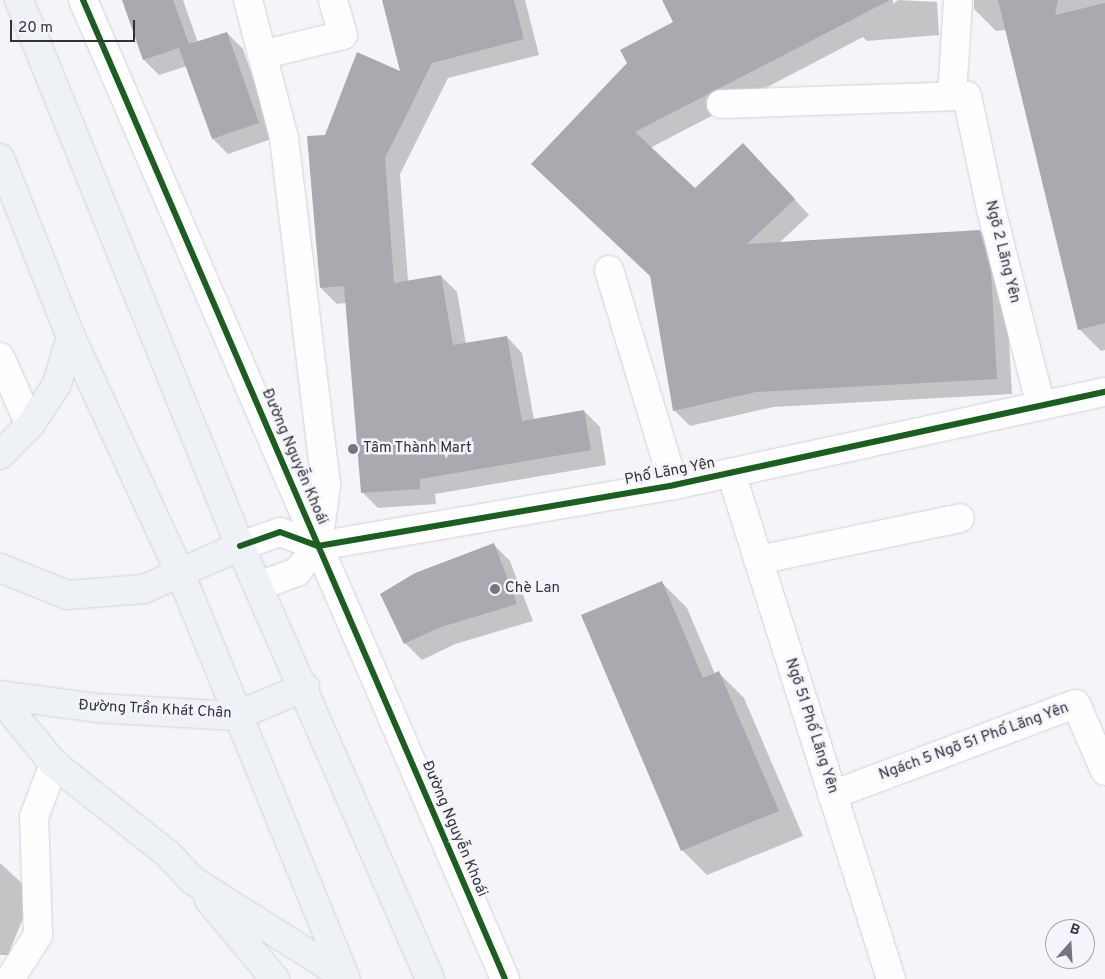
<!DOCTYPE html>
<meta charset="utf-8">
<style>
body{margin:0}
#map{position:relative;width:1105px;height:979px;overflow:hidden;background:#f5f5f9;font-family:Overpass,sans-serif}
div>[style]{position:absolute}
.shadow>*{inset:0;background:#0003}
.building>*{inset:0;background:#aba9af}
.roads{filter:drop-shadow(0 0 1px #d1d1d9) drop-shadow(0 0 1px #d1d1d9)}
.minor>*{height:28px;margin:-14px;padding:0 14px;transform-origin:14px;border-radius:14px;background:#fefefe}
.major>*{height:28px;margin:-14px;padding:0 14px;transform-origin:14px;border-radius:14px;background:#eef1f6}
.cycleway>*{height:6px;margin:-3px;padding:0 3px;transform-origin:3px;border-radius:3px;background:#1b5e20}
.dots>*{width:14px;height:14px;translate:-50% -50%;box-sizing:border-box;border:2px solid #f4f4fa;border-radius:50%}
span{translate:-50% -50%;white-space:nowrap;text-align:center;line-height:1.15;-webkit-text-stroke:5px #f4f4fa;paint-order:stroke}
.street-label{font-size:15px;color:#32323d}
.poi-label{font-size:15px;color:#32323d}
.left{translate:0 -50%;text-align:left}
.north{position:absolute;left:1045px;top:919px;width:50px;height:50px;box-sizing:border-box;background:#f4f4fa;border:1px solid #a6a6ae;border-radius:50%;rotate:19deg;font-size:14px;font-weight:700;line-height:20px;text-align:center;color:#32323d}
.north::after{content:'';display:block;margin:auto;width:18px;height:22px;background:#76767f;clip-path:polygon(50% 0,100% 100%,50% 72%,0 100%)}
.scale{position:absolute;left:10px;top:20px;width:125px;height:22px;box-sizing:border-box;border:2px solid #32323d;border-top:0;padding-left:6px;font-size:15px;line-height:18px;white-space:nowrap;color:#32323d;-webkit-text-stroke:4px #f4f4fa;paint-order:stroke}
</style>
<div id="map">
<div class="shadow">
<i style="clip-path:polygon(123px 0,183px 0,198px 43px,227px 33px,243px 49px,274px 138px,228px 154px,213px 139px,187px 66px,159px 75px,144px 60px)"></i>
<i style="clip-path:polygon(383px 0,525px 0,539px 55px,448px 78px,400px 174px,408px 281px,441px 276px,457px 292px,466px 344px,507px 337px,522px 353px,534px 420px,584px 411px,600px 427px,606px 465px,435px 494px,436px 504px,378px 508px,362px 492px,346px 303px,337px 304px,321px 288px,326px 136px,402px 73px)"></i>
<i style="clip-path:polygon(680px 0,893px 0,893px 4px,898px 0,937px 2px,939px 35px,867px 41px,863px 37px,650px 148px,695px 190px,758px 160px,809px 215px,779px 243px,980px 231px,995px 247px,1006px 288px,1012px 394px,773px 407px,690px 426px,674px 410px,651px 276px,548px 179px,675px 23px)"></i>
<i style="clip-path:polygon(974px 0,1105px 0,1105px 350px,1101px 351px,1079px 329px,1006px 30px,996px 31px,974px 9px)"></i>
<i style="clip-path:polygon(494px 545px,510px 561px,533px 621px,455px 644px,422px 660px,405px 643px)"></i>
<i style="clip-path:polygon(662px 583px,687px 608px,715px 674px,719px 673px,744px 698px,803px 836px,707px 875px,682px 850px)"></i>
<i style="clip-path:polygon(0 863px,27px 888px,24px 916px,8px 955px,0 955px)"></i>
</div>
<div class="building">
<i style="clip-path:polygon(122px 0,173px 0,189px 44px,227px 32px,259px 123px,212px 139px,179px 48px,143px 60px)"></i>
<i style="clip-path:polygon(382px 0,514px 0,524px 39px,432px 63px,385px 158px,394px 283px,441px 275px,453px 345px,507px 336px,522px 421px,584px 410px,591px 450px,420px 479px,420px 489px,361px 493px,344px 286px,320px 288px,307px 136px,325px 135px,357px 52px,400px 71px)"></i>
<i style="clip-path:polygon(662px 0,890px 0,635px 132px,695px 188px,743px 143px,795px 199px,747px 244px,980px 230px,991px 271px,997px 379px,756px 392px,673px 411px,650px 276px,531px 164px,627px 63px,620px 50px,673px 22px)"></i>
<i style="clip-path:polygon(998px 0,1058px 0,1055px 15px,1105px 3px,1105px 323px,1078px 330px)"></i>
<i style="clip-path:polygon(494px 543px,517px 604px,438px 628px,404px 644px,380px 594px,415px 573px)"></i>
<i style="clip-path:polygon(662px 581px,703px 678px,719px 671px,779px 811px,681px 851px,581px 615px)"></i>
</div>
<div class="roads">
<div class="minor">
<i style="left:83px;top:0;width:1066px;rotate:66.68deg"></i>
<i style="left:248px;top:0;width:143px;rotate:75.4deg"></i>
<i style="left:284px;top:138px;width:350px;rotate:83.1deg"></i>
<i style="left:326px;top:485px;width:61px;rotate:97.6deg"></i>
<i style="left:262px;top:55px;width:83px;rotate:-13.9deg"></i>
<i style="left:343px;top:35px;width:36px;rotate:-106deg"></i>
<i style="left:952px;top:96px;width:96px;rotate:-86.4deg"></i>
<i style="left:721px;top:104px;width:246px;rotate:-1.9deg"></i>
<i style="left:967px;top:96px;width:116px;rotate:78deg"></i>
<i style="left:991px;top:209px;width:203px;rotate:75.8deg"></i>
<i style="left:609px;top:270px;width:225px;rotate:73.2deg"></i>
<i style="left:0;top:357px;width:74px;rotate:66.2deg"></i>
<i style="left:731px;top:473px;width:531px;rotate:72.45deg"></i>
<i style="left:240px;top:546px;width:42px;rotate:-19.3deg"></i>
<i style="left:280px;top:532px;width:40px;rotate:20.2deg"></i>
<i style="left:318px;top:546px;width:361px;rotate:-9.7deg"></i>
<i style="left:674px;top:485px;width:441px;rotate:-12.2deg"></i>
<i style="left:758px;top:560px;width:206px;rotate:-11.7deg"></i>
<i style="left:259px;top:586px;width:40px;rotate:-20.2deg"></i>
<i style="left:297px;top:572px;width:33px;rotate:-51deg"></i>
<i style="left:832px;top:795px;width:260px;rotate:-20.5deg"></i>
<i style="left:1076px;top:704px;width:73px;rotate:66.6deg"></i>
<i style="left:10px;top:979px;width:52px;rotate:-57.5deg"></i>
<i style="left:38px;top:935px;width:118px;rotate:-91.9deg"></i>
<i style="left:34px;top:817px;width:57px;rotate:-69.3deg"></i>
</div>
<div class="major">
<i style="left:19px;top:0;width:589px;rotate:67.96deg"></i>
<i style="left:240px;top:546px;width:473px;rotate:66.3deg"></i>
<i style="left:0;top:158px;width:193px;rotate:68.4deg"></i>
<i style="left:71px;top:337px;width:262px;rotate:65.2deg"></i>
<i style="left:181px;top:575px;width:436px;rotate:67.8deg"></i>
<i style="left:0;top:455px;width:42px;rotate:-45deg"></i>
<i style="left:30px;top:425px;width:49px;rotate:-56.6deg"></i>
<i style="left:57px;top:384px;width:49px;rotate:-73.4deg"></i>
<i style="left:0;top:568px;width:72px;rotate:21.9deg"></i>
<i style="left:67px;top:595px;width:77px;rotate:-4.5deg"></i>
<i style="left:144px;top:589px;width:105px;rotate:-24.1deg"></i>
<i style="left:0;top:695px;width:97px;rotate:7.7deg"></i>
<i style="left:96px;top:708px;width:140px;rotate:3.3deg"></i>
<i style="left:236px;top:716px;width:75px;rotate:-22.8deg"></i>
<i style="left:0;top:698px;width:85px;rotate:50.7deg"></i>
<i style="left:54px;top:764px;width:145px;rotate:38.3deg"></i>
<i style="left:168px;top:854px;width:35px;rotate:47deg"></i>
<i style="left:192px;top:880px;width:180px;rotate:32.3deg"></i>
<i style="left:209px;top:900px;width:103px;rotate:50.1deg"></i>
</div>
</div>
<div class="cycleway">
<i style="left:83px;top:0;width:1066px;rotate:66.68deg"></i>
<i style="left:240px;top:546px;width:42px;rotate:-19.3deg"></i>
<i style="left:280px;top:532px;width:40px;rotate:20.2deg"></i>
<i style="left:318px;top:546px;width:361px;rotate:-9.7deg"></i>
<i style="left:674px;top:485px;width:441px;rotate:-12.2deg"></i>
</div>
<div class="dots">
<i style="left:353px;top:449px;background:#76767f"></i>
<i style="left:495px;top:589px;background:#76767f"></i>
</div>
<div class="street-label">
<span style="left:1002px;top:252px;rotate:76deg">Ngõ 2 Lãng Yên</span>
<span style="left:294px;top:457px;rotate:67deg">Đường Nguyễn Khoái</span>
<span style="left:670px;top:472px;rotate:-11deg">Phố Lãng Yên</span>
<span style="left:155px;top:710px;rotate:3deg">Đường Trần Khát Chân</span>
<span style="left:811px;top:726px;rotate:72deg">Ngõ 51 Phố Lãng Yên</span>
<span style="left:974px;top:742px;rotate:-20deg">Ngách 5 Ngõ 51 Phố Lãng Yên</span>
<span style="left:454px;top:829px;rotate:67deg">Đường Nguyễn Khoái</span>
</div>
<div class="poi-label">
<span class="left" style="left:363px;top:449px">Tâm Thành Mart</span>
<span class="left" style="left:505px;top:589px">Chè Lan</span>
</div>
<div class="north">B</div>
<div class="scale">20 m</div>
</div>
